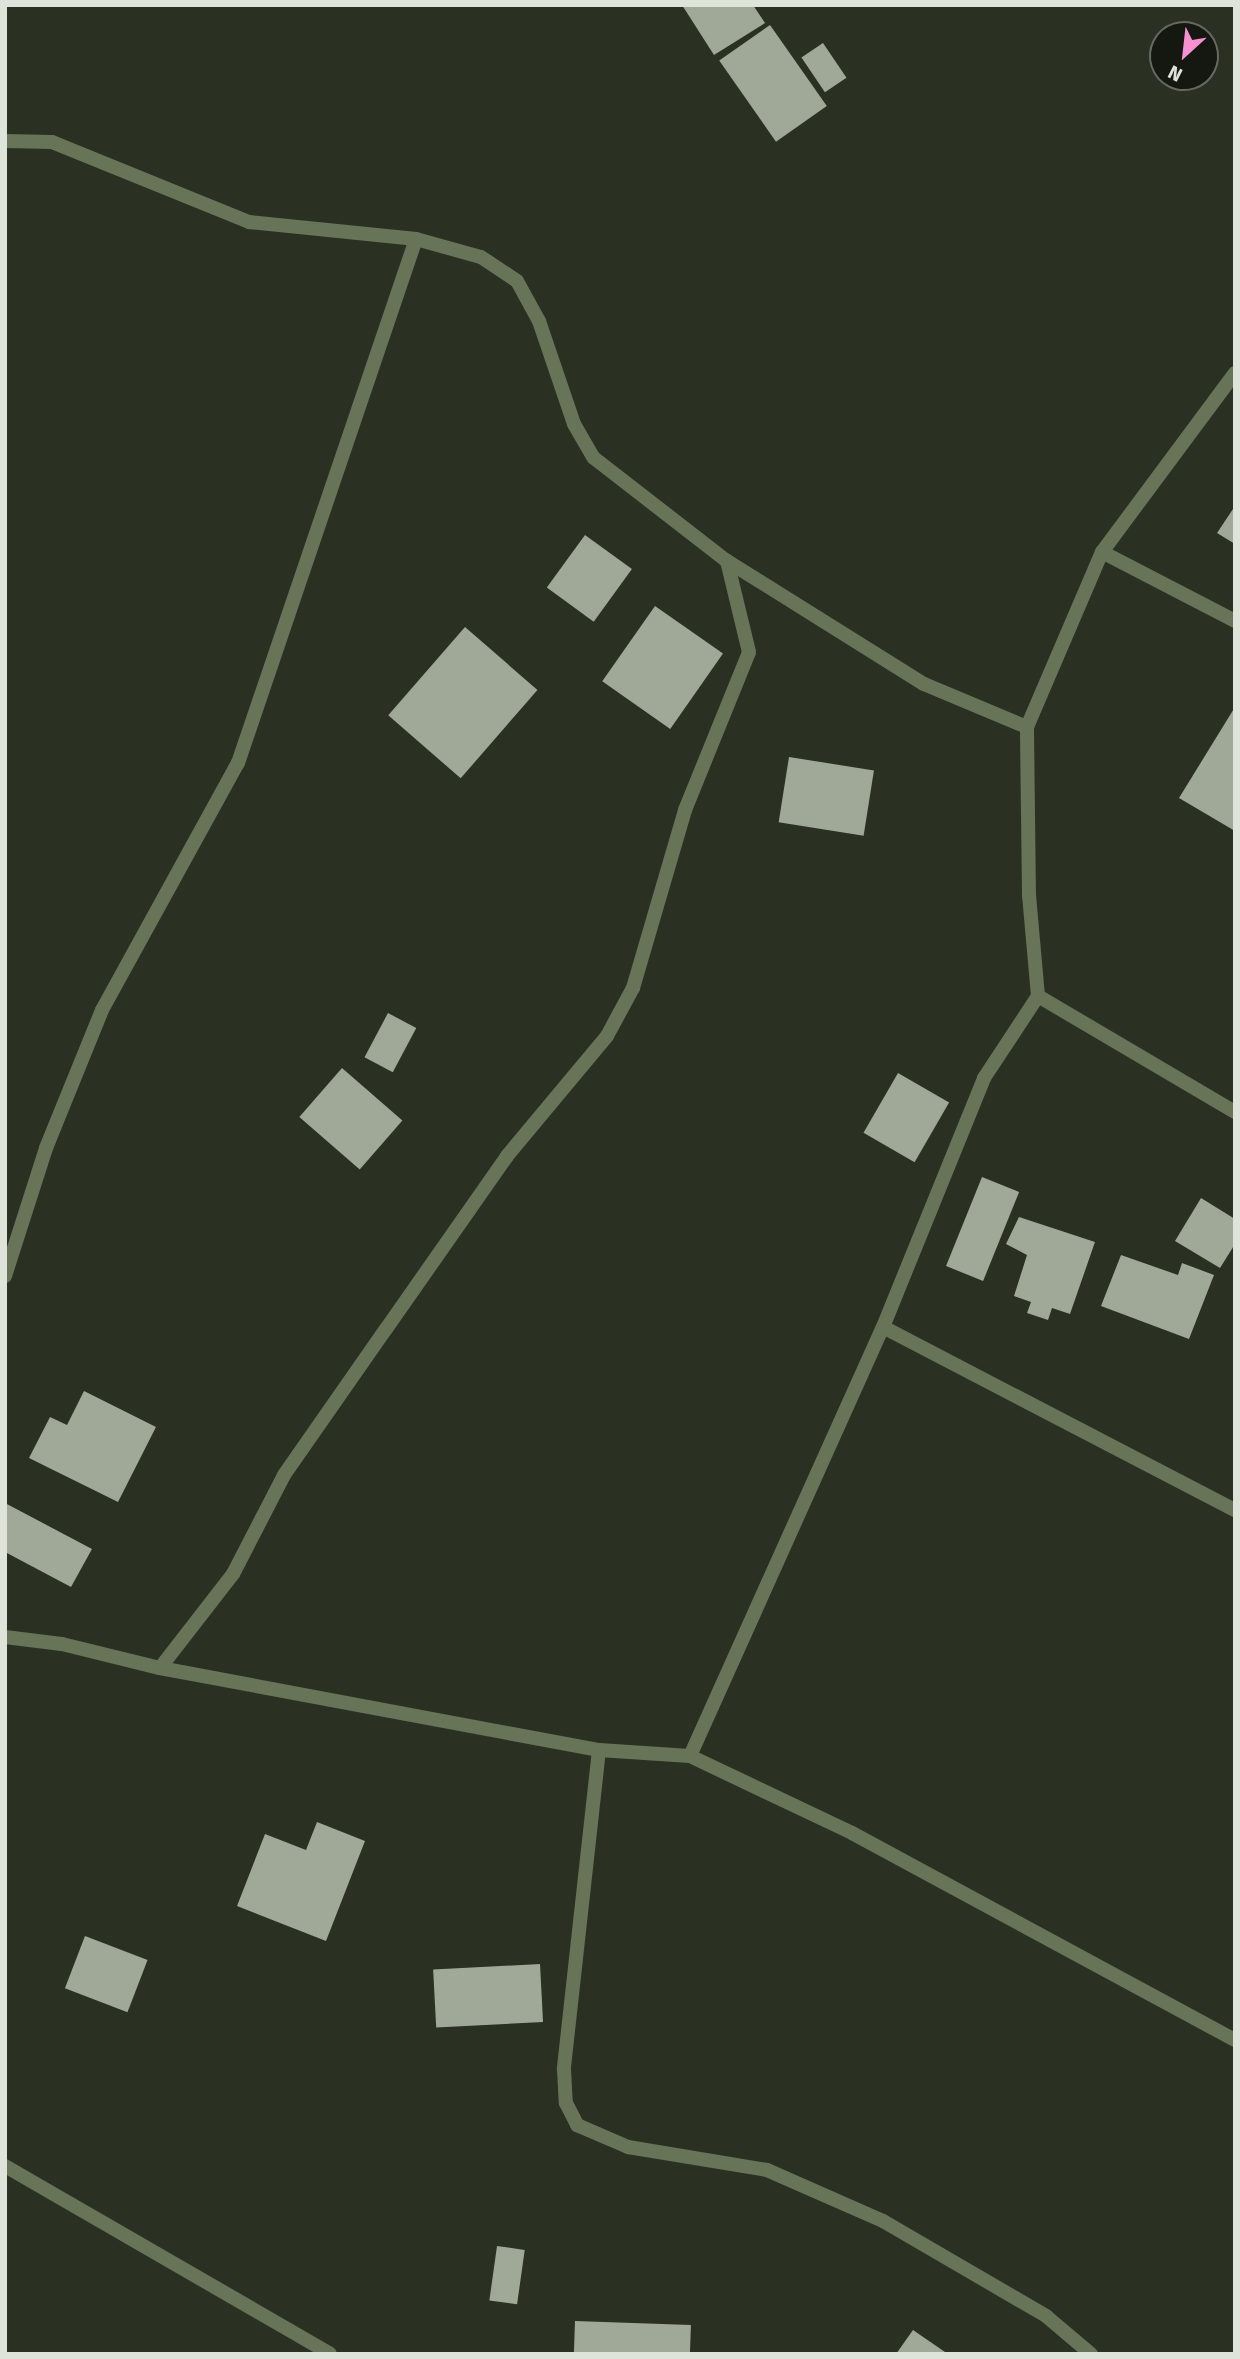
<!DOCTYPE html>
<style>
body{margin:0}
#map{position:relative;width:1240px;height:2359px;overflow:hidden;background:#2a3123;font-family:"Fira Sans",sans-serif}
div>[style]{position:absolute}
.building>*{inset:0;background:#a0a897;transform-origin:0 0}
.street>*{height:14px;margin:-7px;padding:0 7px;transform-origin:7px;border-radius:7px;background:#677458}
span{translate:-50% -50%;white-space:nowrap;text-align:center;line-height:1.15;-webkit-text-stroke:7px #151811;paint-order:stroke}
.frame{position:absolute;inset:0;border:7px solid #dfe4da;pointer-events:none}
.north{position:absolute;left:1149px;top:21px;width:70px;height:70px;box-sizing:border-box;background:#151811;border:2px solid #666a61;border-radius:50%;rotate:207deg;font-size:19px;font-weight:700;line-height:28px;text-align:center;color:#dfe4da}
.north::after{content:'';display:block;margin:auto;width:24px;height:32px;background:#f690d1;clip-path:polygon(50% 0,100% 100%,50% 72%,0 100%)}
</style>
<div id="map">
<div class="building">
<i style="clip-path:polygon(682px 5px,753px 5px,765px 23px,714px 55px)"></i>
<i style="left:770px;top:25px;width:99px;height:62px;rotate:55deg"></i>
<i style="left:823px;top:43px;width:42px;height:26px;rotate:56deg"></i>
<i style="clip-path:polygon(1235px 506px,1235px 544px,1217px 533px)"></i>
<i style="left:585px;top:535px;width:58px;height:65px;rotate:36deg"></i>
<i style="left:655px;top:606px;width:83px;height:92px;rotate:35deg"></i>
<i style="left:465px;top:627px;width:96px;height:117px;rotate:41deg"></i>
<i style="clip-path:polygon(1235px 707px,1235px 831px,1179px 798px)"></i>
<i style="left:789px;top:757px;width:86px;height:66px;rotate:9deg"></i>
<i style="left:388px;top:1013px;width:32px;height:50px;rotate:28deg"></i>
<i style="left:342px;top:1068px;width:80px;height:65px;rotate:41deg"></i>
<i style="left:898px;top:1073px;width:59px;height:69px;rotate:30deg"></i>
<i style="left:982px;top:1177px;width:40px;height:96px;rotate:22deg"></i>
<i style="clip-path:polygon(1201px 1198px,1235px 1219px,1235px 1244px,1220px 1268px,1175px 1241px)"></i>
<i style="clip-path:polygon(1019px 1217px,1095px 1242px,1070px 1314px,1052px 1308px,1048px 1320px,1027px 1313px,1031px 1302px,1014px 1296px,1027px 1255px,1006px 1244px)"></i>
<i style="clip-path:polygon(1121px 1255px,1178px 1275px,1182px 1263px,1214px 1275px,1189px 1339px,1101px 1306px)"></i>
<i style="clip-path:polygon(84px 1391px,156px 1427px,118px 1502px,29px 1458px,50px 1417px,67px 1425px)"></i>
<i style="clip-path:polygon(5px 1503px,92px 1549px,71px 1587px,5px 1552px)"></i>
<i style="clip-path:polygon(317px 1822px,365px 1841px,326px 1941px,237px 1906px,265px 1834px,306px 1850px)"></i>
<i style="left:85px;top:1936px;width:67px;height:56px;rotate:21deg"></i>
<i style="left:540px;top:1964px;width:58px;height:107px;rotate:87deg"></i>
<i style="left:497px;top:2246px;width:28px;height:55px;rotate:8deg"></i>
<i style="left:575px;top:2321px;width:116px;height:33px;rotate:2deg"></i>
<i style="clip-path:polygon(913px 2330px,945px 2352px,944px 2354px,896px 2354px)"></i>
</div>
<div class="street">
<i style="left:5px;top:141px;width:47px;rotate:1.2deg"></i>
<i style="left:52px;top:142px;width:213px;rotate:22.1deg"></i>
<i style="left:249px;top:222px;width:168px;rotate:5.8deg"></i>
<i style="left:416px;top:239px;width:67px;rotate:15.5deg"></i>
<i style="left:481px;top:257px;width:43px;rotate:33.7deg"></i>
<i style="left:517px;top:281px;width:46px;rotate:61.2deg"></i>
<i style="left:539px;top:321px;width:109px;rotate:71.2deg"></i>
<i style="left:574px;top:424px;width:39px;rotate:60deg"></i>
<i style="left:594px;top:458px;width:168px;rotate:37.8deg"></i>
<i style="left:727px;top:561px;width:232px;rotate:32deg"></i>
<i style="left:924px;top:684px;width:112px;rotate:22.7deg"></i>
<i style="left:1102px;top:552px;width:150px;rotate:27.4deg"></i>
<i style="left:1038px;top:996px;width:229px;rotate:30.5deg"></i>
<i style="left:5px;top:1276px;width:134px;rotate:-72.2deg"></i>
<i style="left:46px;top:1148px;width:149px;rotate:-67.9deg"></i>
<i style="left:102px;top:1010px;width:282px;rotate:-61.2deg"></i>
<i style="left:238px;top:763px;width:553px;rotate:-71.24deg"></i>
<i style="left:883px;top:1327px;width:397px;rotate:27.5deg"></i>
<i style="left:5px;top:1637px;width:57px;rotate:7deg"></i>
<i style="left:62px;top:1644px;width:101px;rotate:13.8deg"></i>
<i style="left:160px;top:1668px;width:447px;rotate:10.6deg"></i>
<i style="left:599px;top:1750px;width:91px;rotate:3.8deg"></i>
<i style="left:690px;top:1756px;width:179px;rotate:25.4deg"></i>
<i style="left:852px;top:1833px;width:435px;rotate:28.4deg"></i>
<i style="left:160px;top:1668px;width:119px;rotate:-52.2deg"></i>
<i style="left:233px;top:1574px;width:111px;rotate:-62.7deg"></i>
<i style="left:284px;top:1475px;width:178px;rotate:-55.1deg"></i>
<i style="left:386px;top:1329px;width:211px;rotate:-55deg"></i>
<i style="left:507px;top:1156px;width:156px;rotate:-50.2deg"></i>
<i style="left:607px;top:1036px;width:55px;rotate:-61.6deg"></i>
<i style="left:633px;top:988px;width:185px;rotate:-73.7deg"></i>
<i style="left:685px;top:810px;width:170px;rotate:-67.9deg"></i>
<i style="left:749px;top:652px;width:94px;rotate:-103.6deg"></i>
<i style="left:599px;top:1750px;width:321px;rotate:96.3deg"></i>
<i style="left:564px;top:2069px;width:34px;rotate:87deg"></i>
<i style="left:566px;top:2103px;width:25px;rotate:63deg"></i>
<i style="left:577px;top:2125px;width:56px;rotate:23.3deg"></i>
<i style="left:628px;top:2147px;width:141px;rotate:9.4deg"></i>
<i style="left:767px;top:2170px;width:127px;rotate:23.7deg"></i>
<i style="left:883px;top:2221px;width:189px;rotate:30.2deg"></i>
<i style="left:1046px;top:2316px;width:59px;rotate:40.2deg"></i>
<i style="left:690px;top:1756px;width:470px;rotate:-65.8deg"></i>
<i style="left:883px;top:1327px;width:269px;rotate:-67.9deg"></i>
<i style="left:984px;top:1078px;width:98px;rotate:-56.6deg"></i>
<i style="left:1038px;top:996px;width:100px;rotate:-95.1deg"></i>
<i style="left:1029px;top:896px;width:169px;rotate:-90.7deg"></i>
<i style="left:1027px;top:727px;width:190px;rotate:-66.8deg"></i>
<i style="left:1102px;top:552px;width:223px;rotate:-53.4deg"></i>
<i style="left:5px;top:2166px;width:375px;rotate:30deg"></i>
</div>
<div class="frame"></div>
<div class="north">N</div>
</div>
